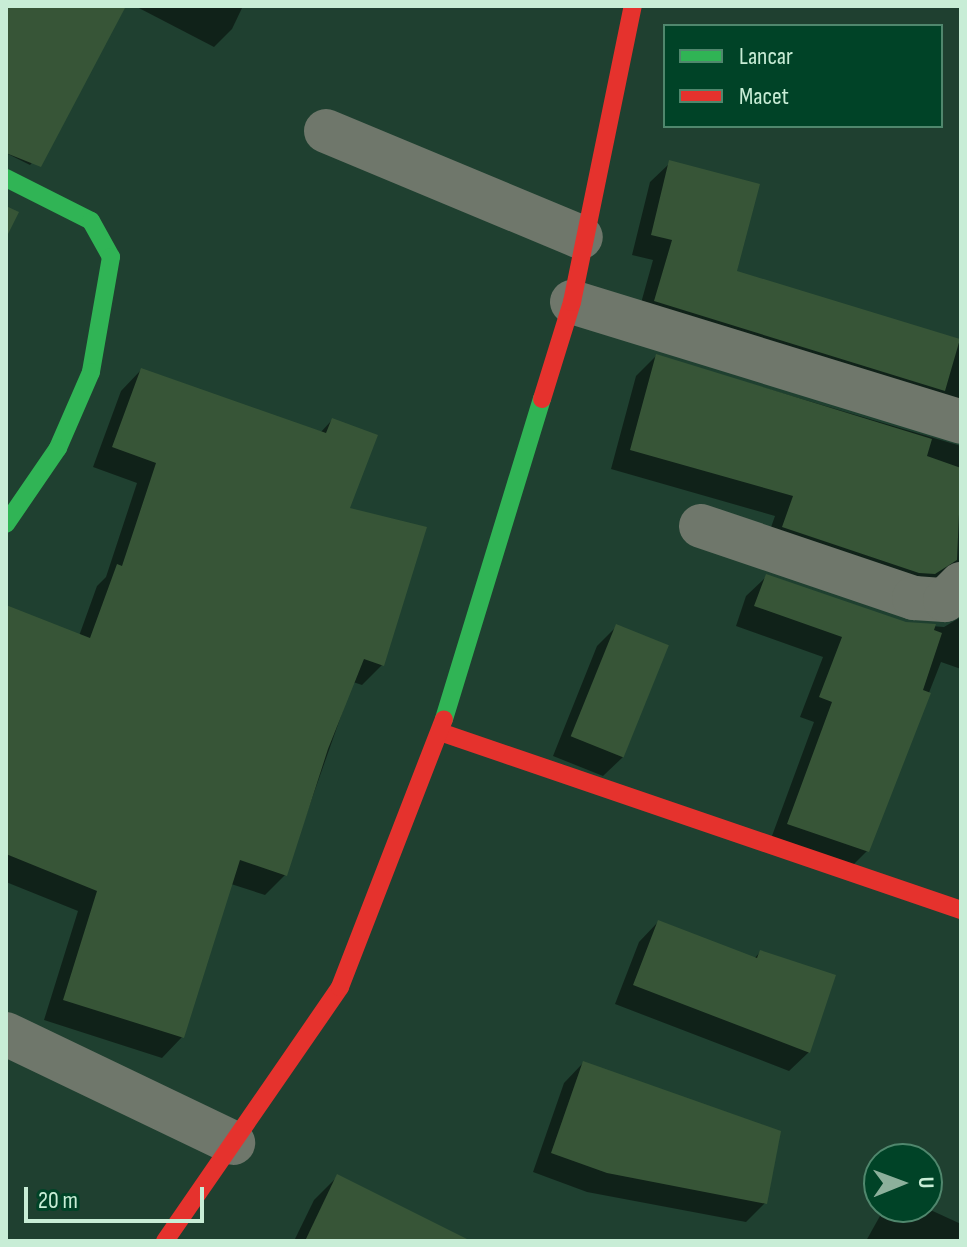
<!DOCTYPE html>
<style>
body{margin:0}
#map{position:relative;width:967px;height:1247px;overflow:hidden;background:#1f4030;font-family:"Sofia Sans Condensed",sans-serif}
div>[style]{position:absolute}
.shadow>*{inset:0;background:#0007}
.building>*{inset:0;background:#375537;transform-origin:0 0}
.street>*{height:44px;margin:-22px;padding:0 22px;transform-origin:22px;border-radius:22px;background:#6f776b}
.fast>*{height:18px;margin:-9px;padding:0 9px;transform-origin:9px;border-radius:9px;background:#30b455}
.jam>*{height:18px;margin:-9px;padding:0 9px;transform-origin:9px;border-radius:9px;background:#e5322d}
span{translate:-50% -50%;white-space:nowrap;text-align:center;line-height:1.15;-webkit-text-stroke:6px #004327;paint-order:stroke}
.frame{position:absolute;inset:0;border:8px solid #c8edd6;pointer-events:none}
.legend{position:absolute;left:663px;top:24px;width:280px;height:104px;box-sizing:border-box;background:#004327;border:2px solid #50876d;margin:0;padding:10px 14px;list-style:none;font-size:24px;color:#c8edd6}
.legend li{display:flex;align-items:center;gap:16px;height:40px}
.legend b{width:40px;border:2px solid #50876d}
.north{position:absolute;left:863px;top:1143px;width:80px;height:80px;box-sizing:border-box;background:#004327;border:2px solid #50876d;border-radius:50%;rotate:89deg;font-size:22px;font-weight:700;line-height:32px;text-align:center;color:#c8edd6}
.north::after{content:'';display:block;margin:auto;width:28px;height:36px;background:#8db09c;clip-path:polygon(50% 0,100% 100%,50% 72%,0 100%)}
.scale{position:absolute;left:24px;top:1187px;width:180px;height:36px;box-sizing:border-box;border:4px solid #c8edd6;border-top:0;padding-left:10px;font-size:24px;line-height:28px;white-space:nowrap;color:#c8edd6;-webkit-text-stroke:6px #004327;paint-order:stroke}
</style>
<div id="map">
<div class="shadow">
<i style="clip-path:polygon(6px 6px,124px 6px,47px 147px,30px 165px,6px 153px)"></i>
<i style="clip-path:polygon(135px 6px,243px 6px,232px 29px,214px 47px)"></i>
<i style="clip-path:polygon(670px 163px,735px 272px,961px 340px,961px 431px,636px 321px,653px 260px,632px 255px,650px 182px)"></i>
<i style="clip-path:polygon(656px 356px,961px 446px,961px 592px,932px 579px,764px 547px,775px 516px,611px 469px,636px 376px)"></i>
<i style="clip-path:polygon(141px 370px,320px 433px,332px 420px,382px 665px,362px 685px,353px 682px,285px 875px,265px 895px,231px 884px,182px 1037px,162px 1058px,44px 1020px,78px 911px,6px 882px,6px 607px,79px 636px,97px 586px,106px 577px,137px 483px,93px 467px,121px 391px)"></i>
<i style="clip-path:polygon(766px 577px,906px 624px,944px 627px,961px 617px,961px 669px,941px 662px,867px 851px,847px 871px,769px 844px,814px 722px,800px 717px,823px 657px,736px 626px,746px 596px)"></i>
<i style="clip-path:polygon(616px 627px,623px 757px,603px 776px,553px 756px,597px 646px)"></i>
<i style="clip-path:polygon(658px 922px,754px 959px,760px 952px,809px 1052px,789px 1071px,615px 1004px,639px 942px)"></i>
<i style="clip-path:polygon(583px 1063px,765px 1203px,746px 1222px,587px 1192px,533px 1172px,564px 1083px)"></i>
<i style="clip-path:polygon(337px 1177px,405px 1241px,294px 1241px,314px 1200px)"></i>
<i style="clip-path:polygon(885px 1207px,924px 1207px,961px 1224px,961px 1241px,866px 1241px)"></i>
</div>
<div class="building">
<i style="clip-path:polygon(6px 6px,126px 6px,41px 167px,6px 153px)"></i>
<i style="clip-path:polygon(669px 160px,760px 184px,737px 271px,960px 339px,945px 391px,654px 301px,672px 240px,651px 235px)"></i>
<i style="clip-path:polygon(6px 206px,19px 212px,6px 238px)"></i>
<i style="clip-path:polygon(656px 354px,932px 439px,927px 456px,961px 468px,957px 560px,935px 574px,919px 573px,782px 527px,793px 496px,630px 450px)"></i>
<i style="clip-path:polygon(141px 368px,326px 433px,332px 418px,378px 435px,350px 508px,427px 527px,384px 666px,364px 659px,328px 749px,287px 876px,240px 860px,184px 1038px,63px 1000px,97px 891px,6px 854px,6px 605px,90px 638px,117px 564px,122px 566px,156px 463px,112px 447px)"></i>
<i style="clip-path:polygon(766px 574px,906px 622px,936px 624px,934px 630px,942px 633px,923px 690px,931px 693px,869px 852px,787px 824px,832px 702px,819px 697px,842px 637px,754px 606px)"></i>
<i style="left:616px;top:624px;width:57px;height:121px;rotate:22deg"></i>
<i style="clip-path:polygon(658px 920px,757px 958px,760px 950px,836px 975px,810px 1053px,633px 985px)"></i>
<i style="clip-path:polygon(583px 1061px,781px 1131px,767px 1204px,607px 1173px,551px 1153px)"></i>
<i style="clip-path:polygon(337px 1174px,471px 1241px,305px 1241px)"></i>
</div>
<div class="street">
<i style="left:326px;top:131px;width:276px;rotate:22.6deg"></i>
<i style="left:572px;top:302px;width:407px;rotate:17.1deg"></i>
<i style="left:701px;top:526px;width:225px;rotate:18.7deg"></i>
<i style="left:914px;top:598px;width:31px;rotate:4deg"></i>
<i style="left:945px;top:600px;width:23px;rotate:-45deg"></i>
<i style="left:6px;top:1034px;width:252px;rotate:25.6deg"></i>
</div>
<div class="fast">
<i style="left:6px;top:178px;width:95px;rotate:26.8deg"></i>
<i style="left:91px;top:221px;width:41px;rotate:60.9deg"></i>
<i style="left:111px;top:257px;width:117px;rotate:99.9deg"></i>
<i style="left:91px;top:372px;width:83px;rotate:113.5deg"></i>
<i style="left:58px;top:448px;width:92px;rotate:124.4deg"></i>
<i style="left:444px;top:719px;width:335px;rotate:-73deg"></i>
</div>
<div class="jam">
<i style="left:542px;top:399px;width:102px;rotate:-72.8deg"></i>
<i style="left:572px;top:302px;width:302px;rotate:-78.4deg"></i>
<i style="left:440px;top:732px;width:551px;rotate:18.86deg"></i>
<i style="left:165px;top:1241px;width:308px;rotate:-55.4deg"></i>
<i style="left:340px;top:987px;width:287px;rotate:-68.8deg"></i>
</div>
<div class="frame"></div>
<ul class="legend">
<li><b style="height:10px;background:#30b455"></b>Lancar</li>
<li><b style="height:10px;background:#e5322d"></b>Macet</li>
</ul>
<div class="north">U</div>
<div class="scale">20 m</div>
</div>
